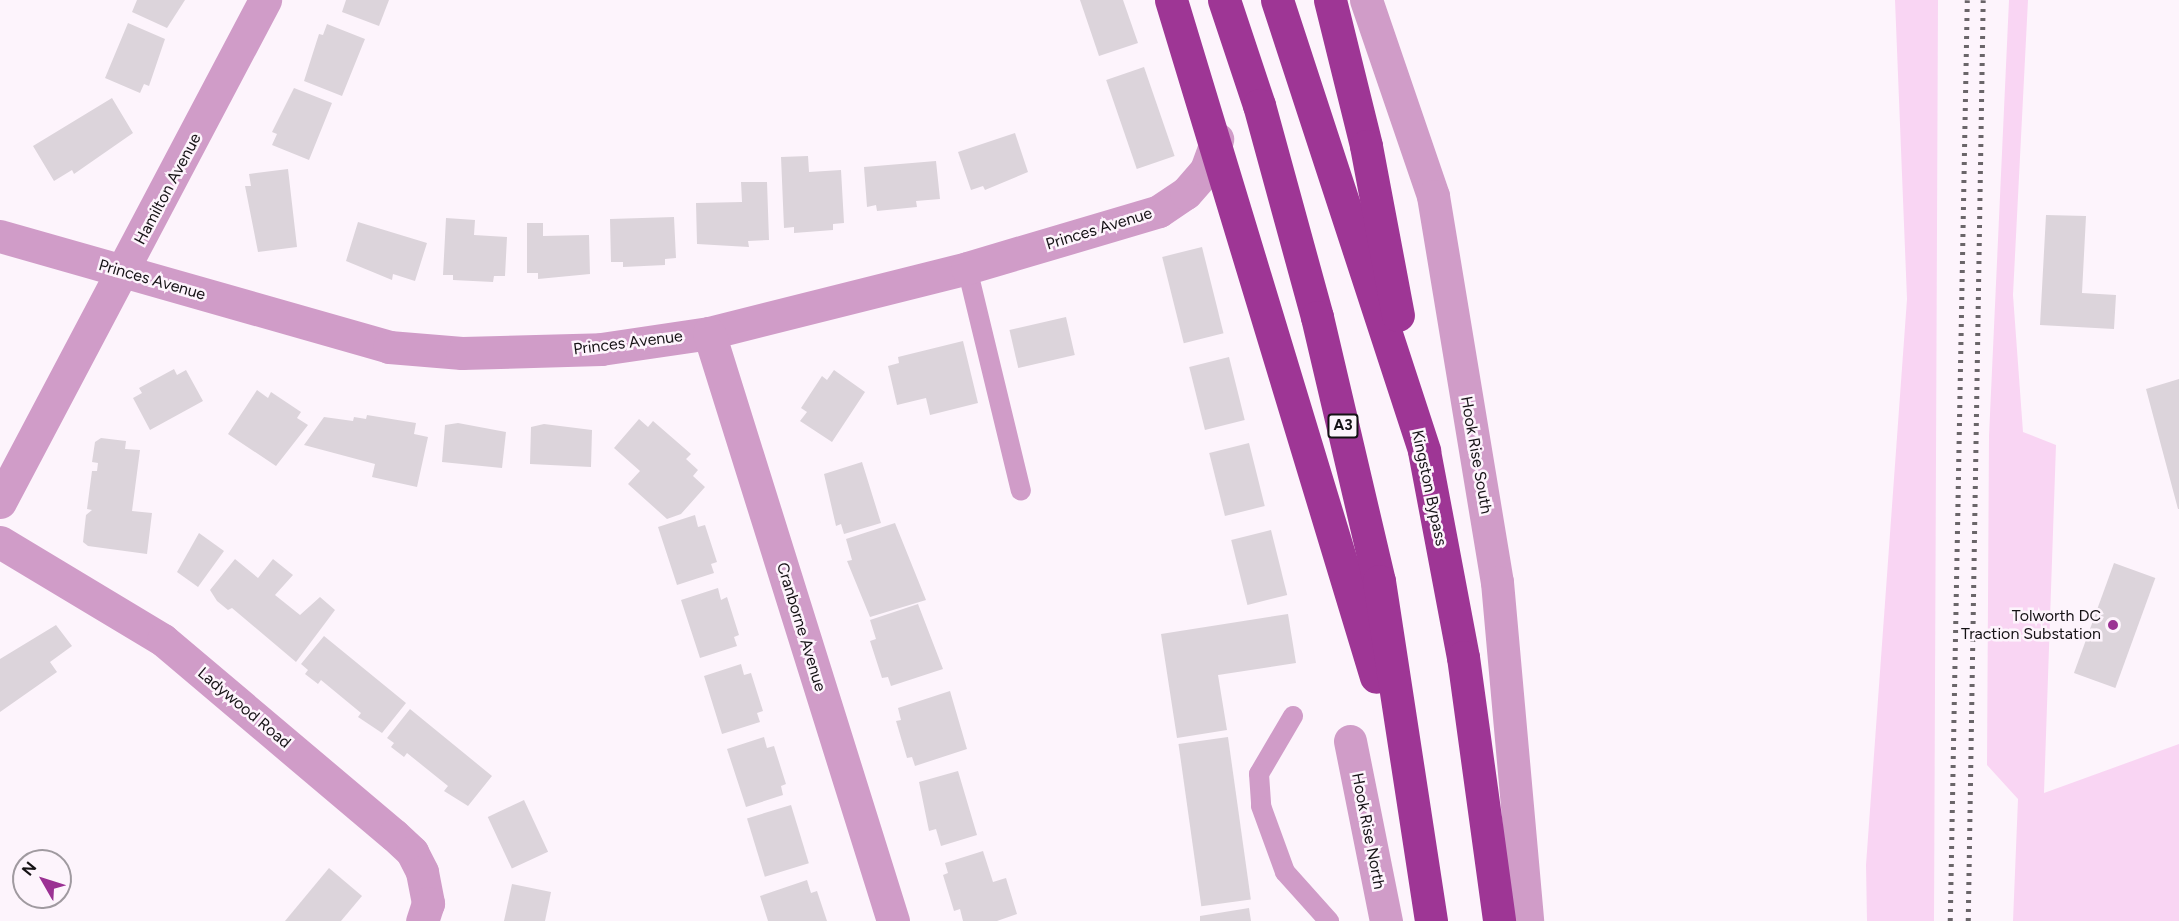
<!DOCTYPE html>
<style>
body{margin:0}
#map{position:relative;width:2179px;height:921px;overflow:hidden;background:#fdf4fc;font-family:Figtree,sans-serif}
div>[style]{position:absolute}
.green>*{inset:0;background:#f9d5f3}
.building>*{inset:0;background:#dcd4db;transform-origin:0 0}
.service>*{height:20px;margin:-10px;padding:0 10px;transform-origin:10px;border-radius:10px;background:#d09cc8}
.minor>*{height:33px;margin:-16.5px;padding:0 16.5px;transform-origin:16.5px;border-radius:16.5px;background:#d09cc8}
.trunk>*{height:33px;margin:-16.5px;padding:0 16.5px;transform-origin:16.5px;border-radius:16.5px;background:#9e3695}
.rail>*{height:4.5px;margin-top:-2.25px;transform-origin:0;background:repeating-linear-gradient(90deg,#6a6569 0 3px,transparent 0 9px)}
.dots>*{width:16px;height:16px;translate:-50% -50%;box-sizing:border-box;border:3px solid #fdf4fc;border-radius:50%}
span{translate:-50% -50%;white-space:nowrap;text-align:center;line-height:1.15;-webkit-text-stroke:5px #fdf4fc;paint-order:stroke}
.shield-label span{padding:2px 4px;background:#fdf4fc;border:2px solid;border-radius:4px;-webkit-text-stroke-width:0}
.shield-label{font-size:15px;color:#151215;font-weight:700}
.street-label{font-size:16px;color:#151215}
.poi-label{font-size:16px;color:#151215}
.right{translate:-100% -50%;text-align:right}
.north{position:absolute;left:12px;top:849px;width:60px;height:60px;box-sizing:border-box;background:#fdf4fc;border:2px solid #a09aa0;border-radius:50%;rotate:309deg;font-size:16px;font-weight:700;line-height:24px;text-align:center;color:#151215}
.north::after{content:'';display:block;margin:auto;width:21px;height:27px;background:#9b3193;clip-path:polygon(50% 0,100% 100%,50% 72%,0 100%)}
</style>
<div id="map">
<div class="green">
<i style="clip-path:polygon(1895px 0,1938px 0,1934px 921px,1867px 921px,1866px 865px,1907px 299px)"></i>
<i style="clip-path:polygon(2009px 0,2028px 0,2013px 295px,2023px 432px,2056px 445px,2044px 793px,2179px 744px,2179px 921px,2013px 921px,2018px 799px,1987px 765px,1989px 436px)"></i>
</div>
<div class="building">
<i style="clip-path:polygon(137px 0,185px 0,167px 28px,132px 12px)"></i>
<i style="clip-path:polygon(346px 0,389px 0,379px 26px,342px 12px)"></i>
<i style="clip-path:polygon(1080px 0,1123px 0,1138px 43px,1099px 56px)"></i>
<i style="clip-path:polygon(128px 23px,165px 39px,149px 86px,144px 84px,140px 93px,105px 78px)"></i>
<i style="clip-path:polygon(327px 24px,365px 39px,342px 96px,304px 81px,319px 34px,323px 35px)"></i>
<i style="left:1144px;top:67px;width:94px;height:40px;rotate:71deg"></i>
<i style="clip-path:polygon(294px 88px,332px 103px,309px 160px,272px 145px,277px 134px,272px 132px)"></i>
<i style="clip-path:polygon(112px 98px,133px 133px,74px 174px,72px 170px,54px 181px,33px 146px)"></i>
<i style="clip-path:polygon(1015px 133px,1028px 172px,985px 190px,983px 186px,971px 190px,958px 152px)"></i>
<i style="clip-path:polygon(808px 156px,809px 172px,841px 170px,844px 223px,833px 224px,833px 230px,794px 233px,794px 227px,784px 228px,781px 157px)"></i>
<i style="clip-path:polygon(936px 161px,940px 199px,916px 201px,917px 207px,877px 211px,876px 205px,867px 207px,864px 167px)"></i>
<i style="clip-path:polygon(288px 169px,297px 247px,258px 252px,245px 186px,251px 186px,249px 174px)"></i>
<i style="clip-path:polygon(741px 182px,767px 182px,769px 240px,748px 241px,749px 247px,697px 244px,696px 203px,742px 202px)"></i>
<i style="clip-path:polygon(2046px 215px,2086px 216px,2082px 293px,2116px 295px,2114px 329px,2040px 325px)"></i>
<i style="clip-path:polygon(674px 217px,676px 258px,665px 259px,665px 265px,623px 267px,623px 262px,611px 262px,610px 219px)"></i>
<i style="clip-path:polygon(446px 218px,475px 220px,474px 235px,507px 237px,505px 276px,494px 276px,493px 282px,453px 280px,453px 275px,443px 275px)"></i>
<i style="clip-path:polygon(358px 222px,427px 243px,415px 281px,393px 274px,392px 280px,346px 261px)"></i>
<i style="clip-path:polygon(527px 223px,543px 223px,543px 236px,589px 235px,590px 274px,538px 279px,538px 273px,527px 273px)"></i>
<i style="left:1202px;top:247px;width:89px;height:41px;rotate:76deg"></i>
<i style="left:1066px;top:317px;width:39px;height:58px;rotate:77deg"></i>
<i style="clip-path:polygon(963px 341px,978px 403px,930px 415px,926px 398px,897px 405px,888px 366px,899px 363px,898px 357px)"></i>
<i style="left:1229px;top:357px;width:65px;height:41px;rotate:76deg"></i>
<i style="clip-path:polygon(174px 369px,177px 375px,186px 370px,203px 401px,150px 430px,133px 398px,142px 393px,139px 388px)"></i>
<i style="clip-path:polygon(834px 370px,865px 392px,832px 442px,800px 421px,807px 412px,801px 408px,822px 376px,827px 380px)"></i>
<i style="clip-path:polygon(2179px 379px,2179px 509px,2178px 509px,2146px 389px)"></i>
<i style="clip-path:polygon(257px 390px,268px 398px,271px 392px,301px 412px,297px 418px,308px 425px,276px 466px,228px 434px)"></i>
<i style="clip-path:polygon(367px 415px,416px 423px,414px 434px,428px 437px,417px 487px,372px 477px,375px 464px,304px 445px,324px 417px,353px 421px,354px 417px,366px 419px)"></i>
<i style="clip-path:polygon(639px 419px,648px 427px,653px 421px,691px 454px,686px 459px,698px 470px,693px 476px,705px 487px,681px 514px,667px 519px,628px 484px,640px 471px,614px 448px)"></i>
<i style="clip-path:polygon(458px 423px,506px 432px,502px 468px,442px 462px,445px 425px)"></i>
<i style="clip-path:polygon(544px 424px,592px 430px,591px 467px,530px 464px,531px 427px)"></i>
<i style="clip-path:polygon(101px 438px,126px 441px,125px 449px,140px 450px,132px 511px,152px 513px,147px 554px,88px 546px,83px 542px,86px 515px,92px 510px,87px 509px,92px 471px,97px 471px,98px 463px,92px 462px,95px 442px)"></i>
<i style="left:1249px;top:443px;width:65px;height:41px;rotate:76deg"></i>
<i style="clip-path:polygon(862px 462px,881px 523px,844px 534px,841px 524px,836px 526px,824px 474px)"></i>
<i style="clip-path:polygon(695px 515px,698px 527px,705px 525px,717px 562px,711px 564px,714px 573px,677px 585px,658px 527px)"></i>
<i style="clip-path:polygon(895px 523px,926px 600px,870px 617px,847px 561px,852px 560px,846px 539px)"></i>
<i style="left:1271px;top:530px;width:67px;height:41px;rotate:76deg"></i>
<i style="clip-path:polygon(199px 533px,224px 551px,198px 587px,177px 572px)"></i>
<i style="clip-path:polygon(235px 559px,258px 578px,273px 559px,293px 575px,275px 595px,300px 615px,320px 597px,335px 610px,296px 662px,232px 608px,228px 610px,217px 601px,210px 590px)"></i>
<i style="left:2114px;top:563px;width:44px;height:117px;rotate:20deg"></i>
<i style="clip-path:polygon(718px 588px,721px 600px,727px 597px,739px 635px,734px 637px,737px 646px,700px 658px,681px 600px)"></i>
<i style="clip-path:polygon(918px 604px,943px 669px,891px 686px,888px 677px,882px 678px,870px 641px,876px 639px,870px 620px)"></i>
<i style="clip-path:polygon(1288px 614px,1296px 663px,1218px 675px,1227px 730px,1177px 738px,1161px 634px)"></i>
<i style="clip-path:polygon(56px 625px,72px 646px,50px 662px,57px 672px,0 712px,0 659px)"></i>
<i style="clip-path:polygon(324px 636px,406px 703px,382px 733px,358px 717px,361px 713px,321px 680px,318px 684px,305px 674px,308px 670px,301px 664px)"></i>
<i style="clip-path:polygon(741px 664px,744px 675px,751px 673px,763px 711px,757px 713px,760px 722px,722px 734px,704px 676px)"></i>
<i style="clip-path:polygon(950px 691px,967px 749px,915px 766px,912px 757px,907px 758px,896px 721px,901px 720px,898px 708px)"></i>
<i style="clip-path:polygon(410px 709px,492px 776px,468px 806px,444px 791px,448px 786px,407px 753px,404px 757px,391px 747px,394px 743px,387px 738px)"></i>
<i style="clip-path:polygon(764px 737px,767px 748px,774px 746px,786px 784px,781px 786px,783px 795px,746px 807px,727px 749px)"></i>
<i style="left:1228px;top:737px;width:164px;height:50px;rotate:82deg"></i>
<i style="clip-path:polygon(958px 771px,977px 835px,941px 846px,936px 829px,929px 831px,919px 782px)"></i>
<i style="left:524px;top:800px;width:57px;height:40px;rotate:65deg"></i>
<i style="left:791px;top:805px;width:61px;height:46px;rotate:73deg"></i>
<i style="clip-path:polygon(983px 851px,993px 882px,1006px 878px,1017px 914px,997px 921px,963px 921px,960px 909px,954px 911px,943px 875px,948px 873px,945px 863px)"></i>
<i style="clip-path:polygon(329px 868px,362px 896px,341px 921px,285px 921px)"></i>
<i style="clip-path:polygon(807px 880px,811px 893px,817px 891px,827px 921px,768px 921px,760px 896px)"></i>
<i style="clip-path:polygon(512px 884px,551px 892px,545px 921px,504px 921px)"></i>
<i style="clip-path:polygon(1249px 908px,1251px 921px,1200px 921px,1200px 916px)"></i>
</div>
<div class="service">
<i style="left:967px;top:268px;width:229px;rotate:76.4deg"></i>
<i style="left:1293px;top:716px;width:67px;rotate:120.4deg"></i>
<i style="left:1259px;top:774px;width:32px;rotate:86deg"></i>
<i style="left:1261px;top:806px;width:70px;rotate:70deg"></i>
<i style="left:1285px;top:872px;width:66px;rotate:48.1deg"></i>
</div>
<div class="minor">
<i style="left:1366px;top:0;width:207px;rotate:71.1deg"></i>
<i style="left:1433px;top:196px;width:391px;rotate:80.6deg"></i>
<i style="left:1497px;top:582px;width:340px;rotate:84.9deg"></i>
<i style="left:0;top:236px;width:405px;rotate:15.9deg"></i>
<i style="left:389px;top:347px;width:73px;rotate:4.7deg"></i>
<i style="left:462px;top:353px;width:139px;rotate:-1.6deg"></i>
<i style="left:601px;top:349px;width:109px;rotate:-8.4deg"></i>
<i style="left:709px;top:333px;width:266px;rotate:-14.1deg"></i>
<i style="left:967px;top:268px;width:200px;rotate:-16.5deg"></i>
<i style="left:1159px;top:211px;width:32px;rotate:-34deg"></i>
<i style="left:1186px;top:193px;width:30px;rotate:-49deg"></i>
<i style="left:1206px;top:170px;width:33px;rotate:-70deg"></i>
<i style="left:709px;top:333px;width:616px;rotate:72.62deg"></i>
<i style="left:0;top:502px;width:568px;rotate:-62.17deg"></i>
<i style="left:0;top:542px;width:190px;rotate:31deg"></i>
<i style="left:163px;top:640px;width:302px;rotate:40.2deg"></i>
<i style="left:394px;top:835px;width:25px;rotate:43deg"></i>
<i style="left:412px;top:852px;width:22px;rotate:63deg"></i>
<i style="left:422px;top:872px;width:32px;rotate:79deg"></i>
<i style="left:428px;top:903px;width:19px;rotate:108deg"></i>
<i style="left:1350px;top:741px;width:184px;rotate:78.7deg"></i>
</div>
<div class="trunk">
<i style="left:1171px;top:0;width:707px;rotate:73.15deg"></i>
<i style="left:1224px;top:0;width:111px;rotate:71.6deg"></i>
<i style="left:1259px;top:105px;width:220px;rotate:74.7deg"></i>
<i style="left:1317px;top:317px;width:271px;rotate:76.8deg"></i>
<i style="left:1379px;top:581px;width:344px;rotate:81.3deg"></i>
<i style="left:1277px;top:0;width:474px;rotate:71.9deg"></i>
<i style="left:1424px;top:451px;width:210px;rotate:79.3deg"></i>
<i style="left:1463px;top:657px;width:266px;rotate:82.2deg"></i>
<i style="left:1330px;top:0;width:150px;rotate:76.1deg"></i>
<i style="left:1366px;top:146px;width:172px;rotate:79.3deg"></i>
</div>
<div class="rail">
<i style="left:1950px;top:921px;width:921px;rotate:-88.94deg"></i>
<i style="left:1968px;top:921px;width:921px;rotate:-89.07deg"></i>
</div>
<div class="dots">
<i style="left:2113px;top:625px;background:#9b3193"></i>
</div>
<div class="shield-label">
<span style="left:1343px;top:426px">A3</span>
</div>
<div class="street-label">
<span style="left:168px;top:189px;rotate:-62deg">Hamilton Avenue</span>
<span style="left:1099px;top:229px;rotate:-17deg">Princes Avenue</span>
<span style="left:152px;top:280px;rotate:16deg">Princes Avenue</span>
<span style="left:628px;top:343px;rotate:-7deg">Princes Avenue</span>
<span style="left:1476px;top:455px;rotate:80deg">Hook Rise South</span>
<span style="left:1429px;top:488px;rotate:78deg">Kingston Bypass</span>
<span style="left:801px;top:627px;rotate:73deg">Cranborne Avenue</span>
<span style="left:244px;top:708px;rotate:40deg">Ladywood Road</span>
<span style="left:1368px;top:831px;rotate:79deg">Hook Rise North</span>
</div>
<div class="poi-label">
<span class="right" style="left:2101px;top:625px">Tolworth DC<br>Traction Substation</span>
</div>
<div class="north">N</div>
</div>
